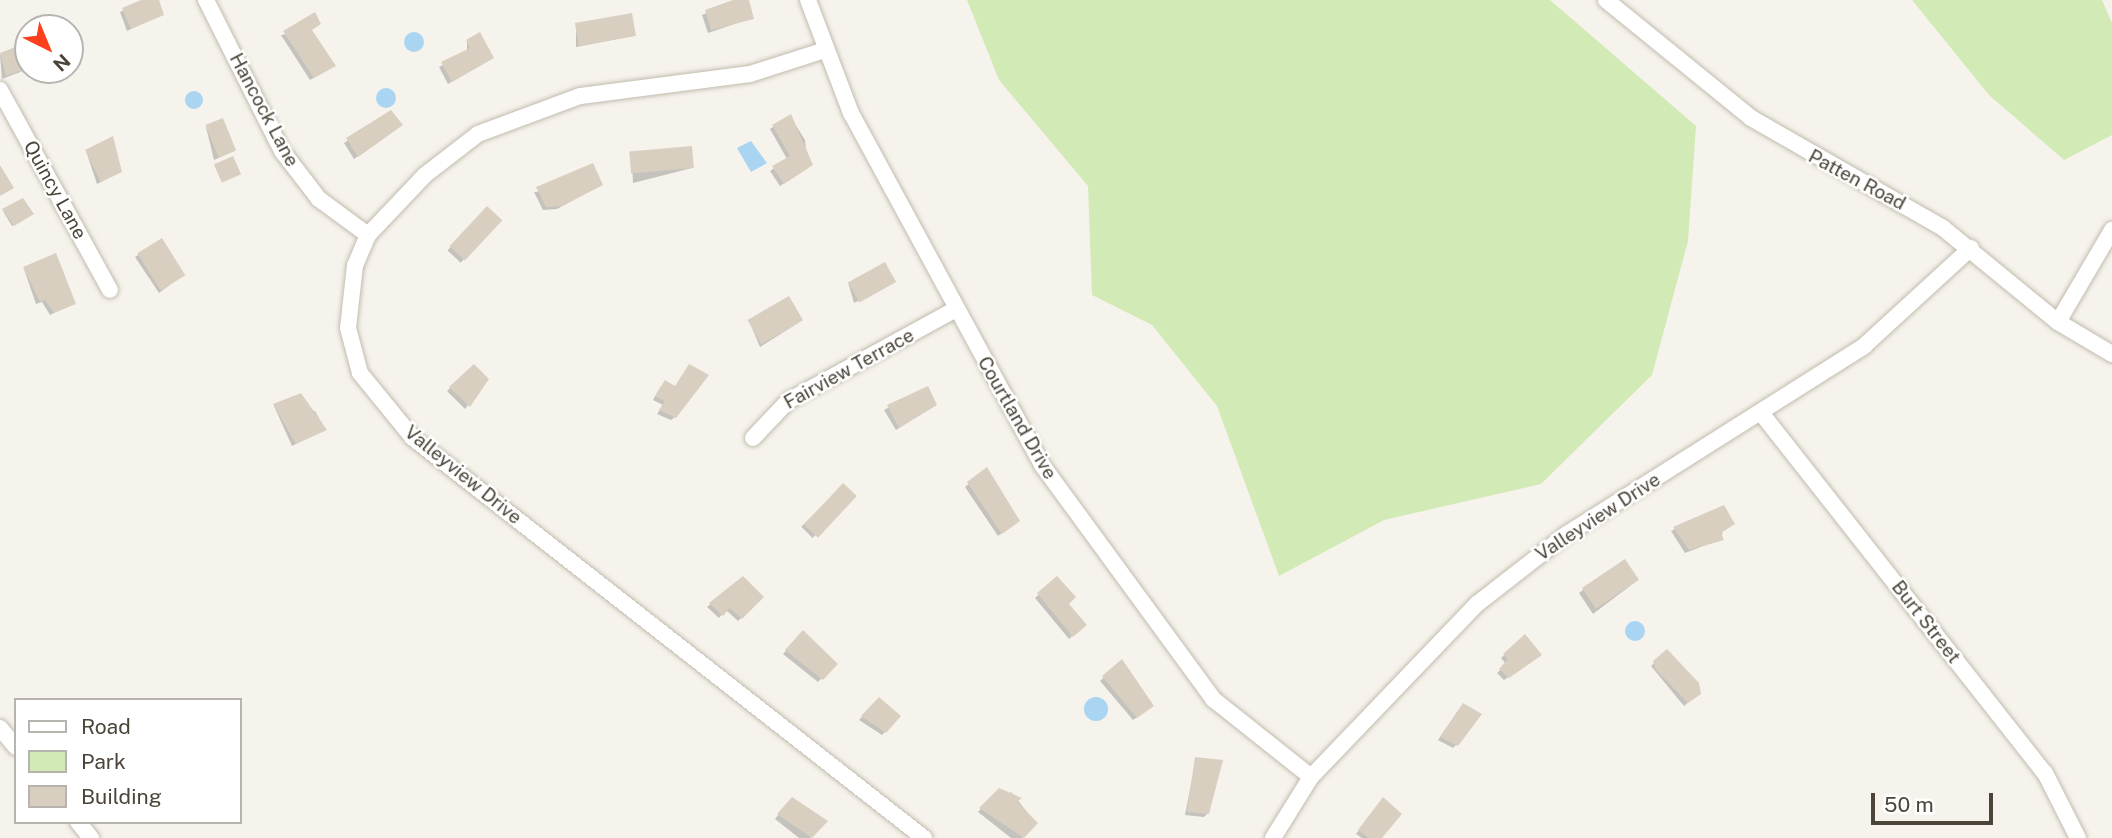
<!DOCTYPE html>
<style>
body{margin:0}
#map{position:relative;width:2112px;height:838px;overflow:hidden;background:#f6f3ec;font-family:"Public Sans",sans-serif}
div>[style]{position:absolute}
.green>*{inset:0;background:#d2eab5}
.water>*{inset:0;background:#a9d4f2}
.round{border-radius:50%}
.shadow>*{inset:0;background:#0003;transform-origin:0 0}
.building>*{inset:0;background:#d8cfc1;transform-origin:0 0}
.roads{filter:drop-shadow(0 0 2px #c2bbae) drop-shadow(0 0 2px #c2bbae)}
.minor>*{height:16px;margin:-8px;padding:0 8px;transform-origin:8px;border-radius:8px;background:#fff}
span{translate:-50% -50%;white-space:nowrap;text-align:center;line-height:1.15;-webkit-text-stroke:5px #fff;paint-order:stroke}
.street-label{font-size:19px;color:#4b4439}
.legend{position:absolute;left:14px;top:698px;width:228px;height:126px;box-sizing:border-box;background:#fff;border:2px solid #b7b4b0;margin:0;padding:9px 12px;list-style:none;font-size:21px;color:#4b4439}
.legend li{display:flex;align-items:center;gap:14px;height:35px}
.legend b{width:35px;border:2px solid #b7b4b0}
.north{position:absolute;left:14px;top:14px;width:70px;height:70px;box-sizing:border-box;background:#fff;border:2px solid #b7b4b0;border-radius:50%;rotate:137deg;font-size:19px;font-weight:700;line-height:28px;text-align:center;color:#4b4439}
.north::after{content:'';display:block;margin:auto;width:24px;height:32px;background:#fc3f1d;clip-path:polygon(50% 0,100% 100%,50% 72%,0 100%)}
.scale{position:absolute;left:1871px;top:793px;width:122px;height:32px;box-sizing:border-box;border:4px solid #4b4439;border-top:0;padding-left:9px;font-size:21px;line-height:24px;white-space:nowrap;color:#4b4439;-webkit-text-stroke:5px #fff;paint-order:stroke}
</style>
<div id="map">
<div class="green">
<i style="clip-path:polygon(967px 0,1550px 0,1696px 126px,1688px 241px,1652px 375px,1541px 484px,1384px 520px,1279px 576px,1217px 406px,1152px 325px,1092px 295px,1088px 186px,999px 80px)"></i>
<i style="clip-path:polygon(1912px 0,2102px 0,2112px 23px,2112px 135px,2064px 160px,1989px 95px)"></i>
</div>
<div class="water">
<i class="round" style="left:404px;top:32px;width:20px;height:20px"></i>
<i class="round" style="left:376px;top:88px;width:20px;height:20px"></i>
<i class="round" style="left:185px;top:91px;width:18px;height:18px"></i>
<i style="clip-path:polygon(751px 141px,767px 163px,751px 172px,737px 148px)"></i>
<i class="round" style="left:1625px;top:621px;width:20px;height:20px"></i>
<i class="round" style="left:1084px;top:697px;width:24px;height:24px"></i>
</div>
<div class="shadow">
<i style="clip-path:polygon(145px 0,157px 0,162px 14px,127px 31px,120px 12px)"></i>
<i style="clip-path:polygon(738px 0,748px 0,752px 18px,708px 33px,702px 15px)"></i>
<i style="clip-path:polygon(576px 27px,634px 36px,576px 47px)"></i>
<i style="clip-path:polygon(310px 31px,334px 66px,310px 80px,281px 35px)"></i>
<i style="clip-path:polygon(467px 42px,492px 58px,448px 84px,439px 67px,467px 52px)"></i>
<i style="clip-path:polygon(28px 44px,28px 69px,2px 79px,0 55px)"></i>
<i style="clip-path:polygon(391px 112px,397px 128px,354px 159px,344px 143px)"></i>
<i style="clip-path:polygon(790px 116px,805px 140px,808px 168px,780px 186px,770px 171px,787px 159px,770px 129px)"></i>
<i style="clip-path:polygon(206px 127px,234px 151px,214px 160px)"></i>
<i style="clip-path:polygon(86px 151px,120px 172px,97px 184px)"></i>
<i style="clip-path:polygon(632px 162px,692px 168px,633px 183px)"></i>
<i style="clip-path:polygon(601px 185px,557px 209px,543px 210px,534px 192px)"></i>
<i style="left:487px;top:208px;width:18px;height:58px;rotate:43deg"></i>
<i style="clip-path:polygon(3px 211px,32px 213px,12px 226px)"></i>
<i style="clip-path:polygon(161px 240px,179px 278px,159px 293px,135px 257px)"></i>
<i style="clip-path:polygon(24px 269px,74px 303px,50px 315px,42px 302px,36px 304px)"></i>
<i style="clip-path:polygon(848px 282px,894px 282px,854px 303px)"></i>
<i style="clip-path:polygon(750px 323px,798px 323px,760px 347px)"></i>
<i style="clip-path:polygon(474px 366px,487px 379px,465px 409px,447px 391px)"></i>
<i style="clip-path:polygon(661px 386px,675px 417px,671px 420px,657px 414px,663px 405px,653px 400px)"></i>
<i style="clip-path:polygon(927px 388px,935px 405px,896px 430px,884px 410px)"></i>
<i style="clip-path:polygon(274px 406px,315px 411px,325px 429px,292px 446px)"></i>
<i style="clip-path:polygon(986px 469px,1014px 524px,998px 536px,965px 487px)"></i>
<i style="left:843px;top:485px;width:16px;height:59px;rotate:45deg"></i>
<i style="clip-path:polygon(1723px 507px,1722px 539px,1685px 553px,1671px 531px)"></i>
<i style="clip-path:polygon(742px 578px,762px 597px,738px 621px,726px 610px,719px 618px,707px 607px)"></i>
<i style="clip-path:polygon(1057px 578px,1067px 604px,1084px 625px,1069px 639px,1035px 598px)"></i>
<i style="clip-path:polygon(1634px 583px,1593px 614px,1579px 593px,1583px 590px)"></i>
<i style="clip-path:polygon(803px 632px,835px 664px,818px 682px,783px 654px)"></i>
<i style="clip-path:polygon(1525px 637px,1540px 655px,1504px 680px,1497px 673px,1506px 664px,1501px 658px)"></i>
<i style="clip-path:polygon(1667px 652px,1695px 697px,1684px 706px,1651px 666px)"></i>
<i style="clip-path:polygon(1122px 662px,1149px 709px,1133px 720px,1100px 681px)"></i>
<i style="clip-path:polygon(879px 699px,899px 716px,882px 735px,859px 720px)"></i>
<i style="clip-path:polygon(1460px 708px,1457px 744px,1453px 748px,1438px 740px)"></i>
<i style="clip-path:polygon(1196px 759px,1208px 813px,1204px 817px,1185px 815px)"></i>
<i style="clip-path:polygon(999px 790px,1007px 796px,1011px 792px,1036px 823px,1022px 838px,1011px 838px,978px 812px)"></i>
<i style="clip-path:polygon(789px 802px,825px 822px,810px 838px,799px 838px,775px 819px)"></i>
<i style="clip-path:polygon(1380px 803px,1380px 838px,1362px 838px,1356px 834px)"></i>
</div>
<div class="building">
<i style="clip-path:polygon(141px 0,159px 0,164px 15px,131px 29px,122px 8px)"></i>
<i style="clip-path:polygon(733px 0,749px 0,754px 19px,711px 30px,705px 10px)"></i>
<i style="clip-path:polygon(315px 12px,321px 24px,312px 30px,336px 66px,314px 78px,283px 31px)"></i>
<i style="left:632px;top:13px;width:23px;height:58px;rotate:80deg"></i>
<i style="clip-path:polygon(480px 32px,494px 58px,452px 82px,441px 62px,470px 48px,466px 40px)"></i>
<i style="clip-path:polygon(28px 42px,28px 68px,6px 76px,0 53px)"></i>
<i style="clip-path:polygon(391px 110px,403px 125px,358px 157px,346px 138px)"></i>
<i style="clip-path:polygon(791px 114px,813px 165px,784px 184px,772px 166px,790px 156px,772px 125px)"></i>
<i style="left:223px;top:118px;width:35px;height:19px;rotate:68deg"></i>
<i style="clip-path:polygon(113px 136px,122px 172px,101px 182px,85px 150px)"></i>
<i style="left:692px;top:146px;width:22px;height:63px;rotate:85deg"></i>
<i style="left:233px;top:156px;width:20px;height:21px;rotate:66deg"></i>
<i style="clip-path:polygon(593px 163px,603px 185px,562px 206px,546px 207px,536px 187px)"></i>
<i style="clip-path:polygon(0 165px,14px 188px,0 196px)"></i>
<i style="clip-path:polygon(23px 198px,34px 214px,14px 226px,2px 209px)"></i>
<i style="left:487px;top:206px;width:21px;height:55px;rotate:43deg"></i>
<i style="left:162px;top:238px;width:44px;height:29px;rotate:58deg"></i>
<i style="clip-path:polygon(56px 253px,76px 304px,54px 313px,45px 300px,40px 302px,23px 267px)"></i>
<i style="left:885px;top:262px;width:23px;height:42px;rotate:61deg"></i>
<i style="left:789px;top:296px;width:28px;height:48px;rotate:60deg"></i>
<i style="clip-path:polygon(474px 364px,489px 379px,470px 407px,449px 387px)"></i>
<i style="clip-path:polygon(689px 364px,709px 375px,676px 418px,659px 410px,665px 401px,655px 396px,665px 380px,675px 386px)"></i>
<i style="clip-path:polygon(928px 386px,937px 405px,899px 428px,887px 405px)"></i>
<i style="clip-path:polygon(301px 393px,327px 430px,296px 444px,273px 404px)"></i>
<i style="clip-path:polygon(987px 467px,1020px 521px,1002px 534px,967px 482px)"></i>
<i style="left:843px;top:483px;width:19px;height:57px;rotate:43deg"></i>
<i style="clip-path:polygon(1724px 505px,1735px 524px,1721px 533px,1724px 540px,1689px 550px,1673px 527px)"></i>
<i style="left:1625px;top:559px;width:25px;height:52px;rotate:56deg"></i>
<i style="clip-path:polygon(743px 576px,764px 597px,742px 619px,730px 608px,723px 616px,709px 603px)"></i>
<i style="clip-path:polygon(1057px 576px,1076px 597px,1069px 604px,1087px 625px,1073px 637px,1037px 593px)"></i>
<i style="clip-path:polygon(803px 630px,838px 664px,823px 680px,785px 650px)"></i>
<i style="clip-path:polygon(1525px 634px,1542px 655px,1509px 678px,1499px 669px,1508px 659px,1503px 654px)"></i>
<i style="clip-path:polygon(1667px 649px,1699px 683px,1701px 694px,1688px 703px,1656px 670px,1653px 661px)"></i>
<i style="clip-path:polygon(1122px 659px,1154px 706px,1137px 718px,1102px 676px)"></i>
<i style="clip-path:polygon(879px 697px,901px 716px,886px 733px,861px 716px)"></i>
<i style="clip-path:polygon(1463px 703px,1482px 714px,1458px 746px,1440px 737px)"></i>
<i style="clip-path:polygon(1195px 757px,1223px 760px,1209px 814px,1187px 812px)"></i>
<i style="clip-path:polygon(999px 788px,1022px 798px,1017px 802px,1038px 823px,1024px 838px,979px 808px)"></i>
<i style="clip-path:polygon(792px 797px,828px 821px,812px 838px,777px 814px)"></i>
<i style="clip-path:polygon(1383px 797px,1402px 814px,1382px 838px,1369px 838px,1358px 830px)"></i>
</div>
<div class="roads">
<div class="minor">
<i style="left:206px;top:0;width:169px;rotate:63.3deg"></i>
<i style="left:282px;top:151px;width:61px;rotate:52.4deg"></i>
<i style="left:319px;top:199px;width:61px;rotate:36.3deg"></i>
<i style="left:808px;top:0;width:121px;rotate:69.2deg"></i>
<i style="left:851px;top:113px;width:400px;rotate:61.5deg"></i>
<i style="left:1042px;top:465px;width:290px;rotate:53.8deg"></i>
<i style="left:1213px;top:699px;width:125px;rotate:38.5deg"></i>
<i style="left:1606px;top:0;width:187px;rotate:39.1deg"></i>
<i style="left:1751px;top:118px;width:221px;rotate:29.8deg"></i>
<i style="left:1943px;top:228px;width:149px;rotate:39.3deg"></i>
<i style="left:2058px;top:322px;width:63px;rotate:30.7deg"></i>
<i style="left:825px;top:50px;width:79px;rotate:162.3deg"></i>
<i style="left:750px;top:74px;width:171px;rotate:172.6deg"></i>
<i style="left:580px;top:96px;width:109px;rotate:159.6deg"></i>
<i style="left:478px;top:134px;width:67px;rotate:142.3deg"></i>
<i style="left:425px;top:175px;width:83px;rotate:133.5deg"></i>
<i style="left:368px;top:235px;width:33px;rotate:113deg"></i>
<i style="left:355px;top:265px;width:63px;rotate:96.3deg"></i>
<i style="left:348px;top:328px;width:47px;rotate:75.1deg"></i>
<i style="left:360px;top:373px;width:84px;rotate:50.8deg"></i>
<i style="left:413px;top:438px;width:649px;rotate:38.05deg"></i>
<i style="left:0;top:90px;width:228px;rotate:61.2deg"></i>
<i style="left:2058px;top:322px;width:107px;rotate:-59.6deg"></i>
<i style="left:1762px;top:414px;width:457px;rotate:51.8deg"></i>
<i style="left:2045px;top:773px;width:73px;rotate:63.1deg"></i>
<i style="left:753px;top:438px;width:51px;rotate:-46.6deg"></i>
<i style="left:788px;top:401px;width:189px;rotate:-28.7deg"></i>
<i style="left:0;top:728px;width:25px;rotate:50deg"></i>
<i style="left:78px;top:822px;width:21px;rotate:51deg"></i>
<i style="left:1273px;top:838px;width:72px;rotate:-58.1deg"></i>
<i style="left:1311px;top:777px;width:240px;rotate:-46.2deg"></i>
<i style="left:1477px;top:604px;width:114px;rotate:-37.9deg"></i>
<i style="left:1567px;top:534px;width:352px;rotate:-32.3deg"></i>
<i style="left:1864px;top:346px;width:145px;rotate:-42.5deg"></i>
</div>
</div>
<div class="street-label">
<span style="left:264px;top:110px;rotate:62deg">Hancock Lane</span>
<span style="left:1857px;top:180px;rotate:28deg">Patten Road</span>
<span style="left:55px;top:190px;rotate:61deg">Quincy Lane</span>
<span style="left:849px;top:369px;rotate:-29deg">Fairview Terrace</span>
<span style="left:1017px;top:418px;rotate:60deg">Courtland Drive</span>
<span style="left:463px;top:475px;rotate:39deg">Valleyview Drive</span>
<span style="left:1598px;top:517px;rotate:-33deg">Valleyview Drive</span>
<span style="left:1926px;top:622px;rotate:52deg">Burt Street</span>
</div>
<ul class="legend">
<li><b style="height:9px;background:#fff"></b>Road</li>
<li><b style="height:19px;background:#d2eab5"></b>Park</li>
<li><b style="height:19px;background:#d8cfc1"></b>Building</li>
</ul>
<div class="north">N</div>
<div class="scale">50 m</div>
</div>
